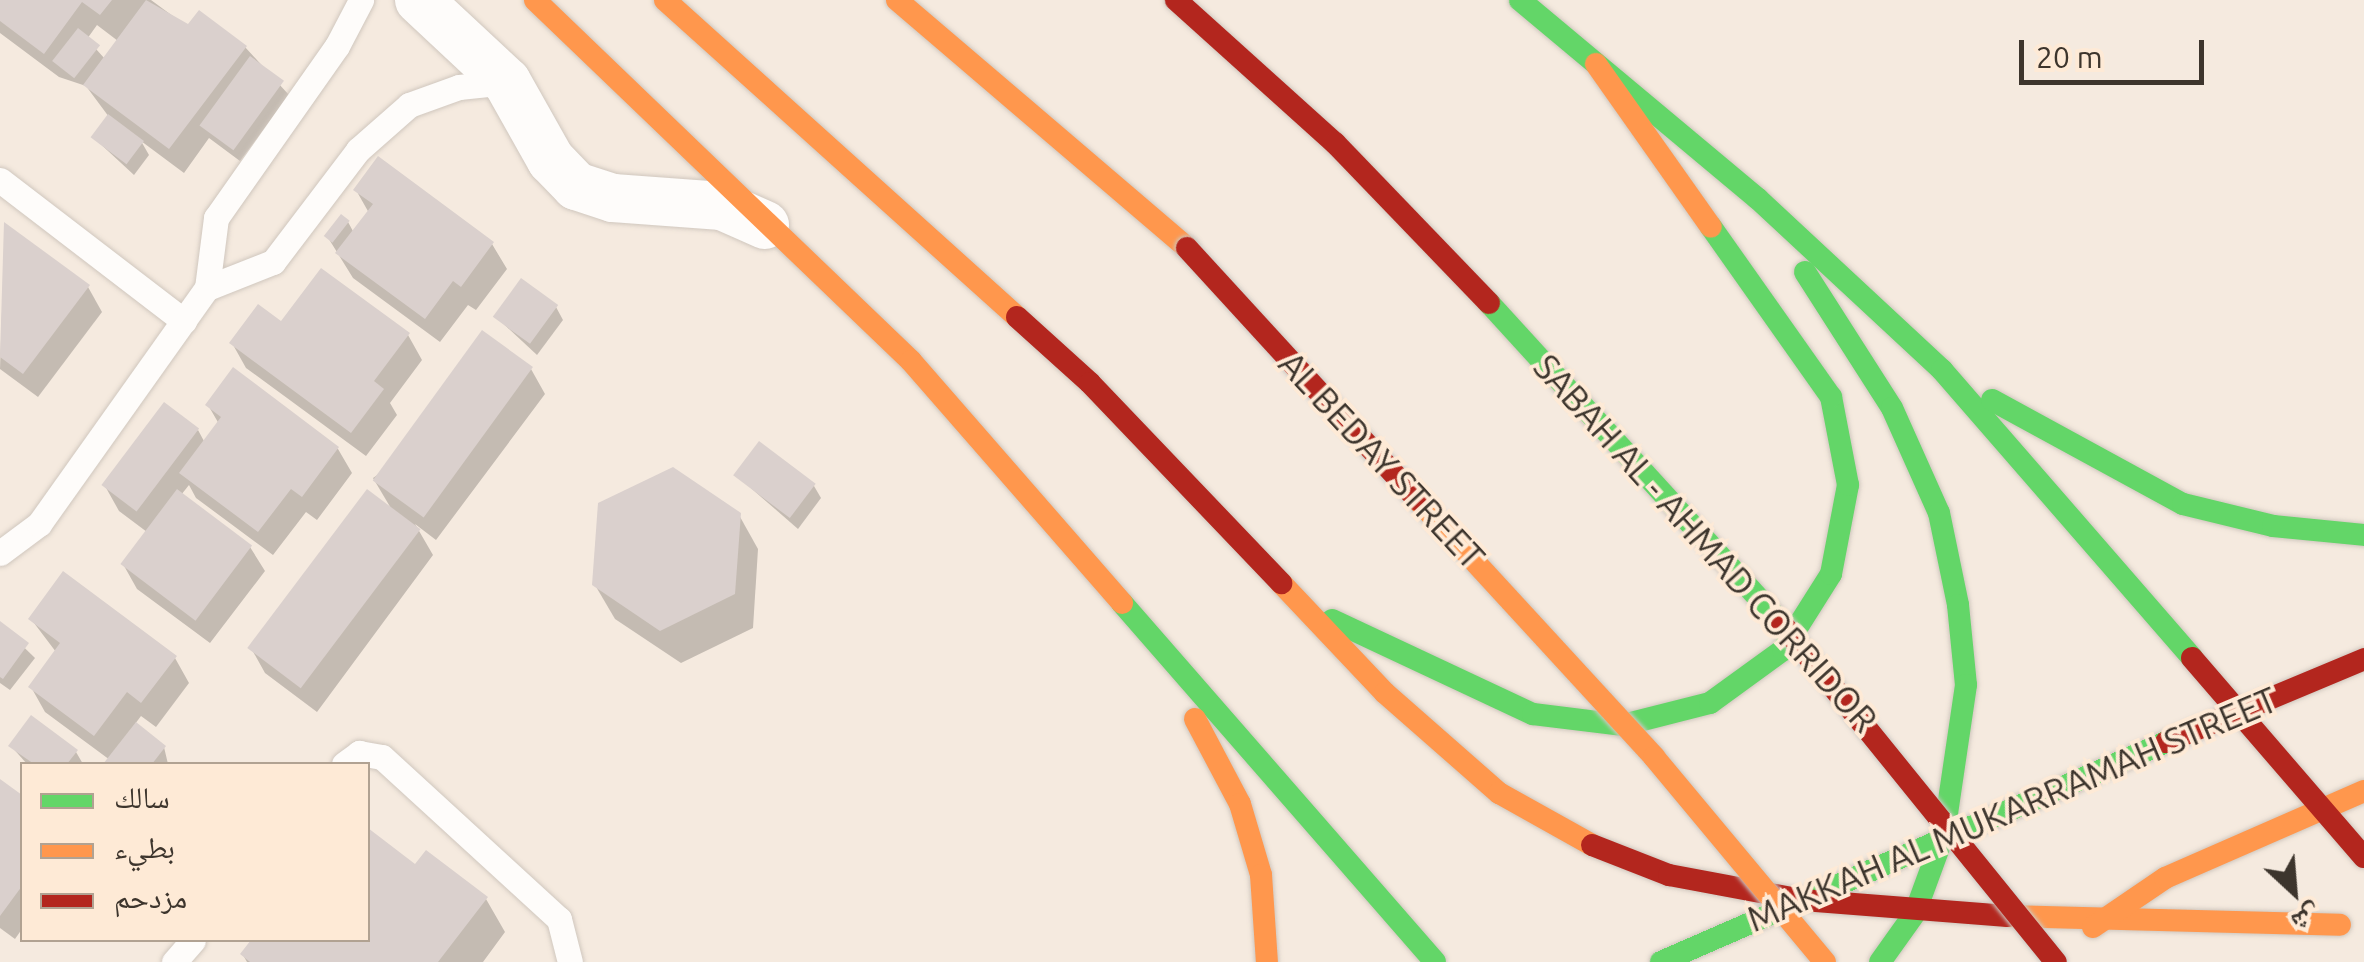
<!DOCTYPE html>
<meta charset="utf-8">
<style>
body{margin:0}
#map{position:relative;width:2364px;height:962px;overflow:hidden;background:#f5eadf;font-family:Ubuntu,"Noto Naskh Arabic",sans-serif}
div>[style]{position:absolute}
.shadow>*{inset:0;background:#0003}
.building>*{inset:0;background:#dad0cd;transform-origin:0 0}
.roads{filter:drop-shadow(0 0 2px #d0c7be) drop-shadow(0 0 2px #d0c7be)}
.lane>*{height:25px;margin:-12.5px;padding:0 12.5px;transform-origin:12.5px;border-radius:12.5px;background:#fefcfa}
.street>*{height:48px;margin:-24px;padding:0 24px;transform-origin:24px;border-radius:24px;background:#fefcfa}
.fast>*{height:22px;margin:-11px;padding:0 11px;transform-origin:11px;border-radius:11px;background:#63d668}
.slow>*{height:22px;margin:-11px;padding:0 11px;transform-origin:11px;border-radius:11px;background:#ff974d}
.jam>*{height:22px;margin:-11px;padding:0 11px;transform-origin:11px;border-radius:11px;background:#b3261e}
.bridges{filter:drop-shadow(0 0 2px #cdc8c2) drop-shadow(0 0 2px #cdc8c2)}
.slow-bridge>*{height:22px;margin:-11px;padding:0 11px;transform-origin:11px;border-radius:11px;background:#ff974d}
.jam-bridge>*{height:22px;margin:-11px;padding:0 11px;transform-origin:11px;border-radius:11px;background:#b3261e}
span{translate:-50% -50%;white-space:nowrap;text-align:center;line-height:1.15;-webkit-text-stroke:8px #feead6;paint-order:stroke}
.street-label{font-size:35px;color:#3d352d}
.legend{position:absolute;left:20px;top:762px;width:350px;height:180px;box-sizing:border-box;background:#feead6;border:2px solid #b1a292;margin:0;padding:12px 18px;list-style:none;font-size:30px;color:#3d352d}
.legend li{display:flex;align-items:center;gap:20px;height:50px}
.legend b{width:50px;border:2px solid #b1a292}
.north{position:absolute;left:2244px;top:842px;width:100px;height:100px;-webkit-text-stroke:8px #feead6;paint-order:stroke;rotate:154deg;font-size:28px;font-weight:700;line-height:40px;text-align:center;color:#3d352d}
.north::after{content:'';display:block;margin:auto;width:35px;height:45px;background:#3d352d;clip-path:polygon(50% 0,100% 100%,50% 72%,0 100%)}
.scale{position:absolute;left:2019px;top:40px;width:185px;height:45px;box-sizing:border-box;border:5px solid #3d352d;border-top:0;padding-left:12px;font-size:30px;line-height:35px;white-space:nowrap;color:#3d352d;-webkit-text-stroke:8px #feead6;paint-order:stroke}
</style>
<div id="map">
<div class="shadow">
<i style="clip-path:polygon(evenodd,0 0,151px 0,189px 28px,245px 47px,289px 95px,240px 161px,209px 138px,184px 173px,141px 141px,149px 155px,134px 175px,94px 138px,109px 117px,86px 86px,59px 77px,0 33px,0 0,97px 25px,118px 41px,105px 59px,87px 39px,97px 25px)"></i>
<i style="clip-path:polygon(356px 190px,492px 244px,507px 269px,476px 310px,468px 305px,440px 342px,353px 278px,327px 236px,348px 222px,354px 233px,369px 213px)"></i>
<i style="clip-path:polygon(5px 225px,88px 287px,102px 312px,38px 397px,0 369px)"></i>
<i style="clip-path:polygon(556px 307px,563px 320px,537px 355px,495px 316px)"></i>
<i style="clip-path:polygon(408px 335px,422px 360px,390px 403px,397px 415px,366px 456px,246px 368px,232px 343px)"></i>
<i style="clip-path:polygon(531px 369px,545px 394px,436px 540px,415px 524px,433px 555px,317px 712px,265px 673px,251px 648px,392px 510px,373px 478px)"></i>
<i style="clip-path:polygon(208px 405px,338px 449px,352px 473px,317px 520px,306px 512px,273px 555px,196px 498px,189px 485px,181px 495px,250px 547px,265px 571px,210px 643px,137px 589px,123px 564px,147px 532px,119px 511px,105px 486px,198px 430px,205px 443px,219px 424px)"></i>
<i style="clip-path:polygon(736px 475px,814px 486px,821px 498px,798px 529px)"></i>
<i style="clip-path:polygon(739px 515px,758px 549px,753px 628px,681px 663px,615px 619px,595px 585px)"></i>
<i style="clip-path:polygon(31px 619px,175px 658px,189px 683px,156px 727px,141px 716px,135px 724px,164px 747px,168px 764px,106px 764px,110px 760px,45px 712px,31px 687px,56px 652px)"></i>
<i style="clip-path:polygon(0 624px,35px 658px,10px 690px,0 683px)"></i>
<i style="clip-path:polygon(11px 746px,76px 752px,83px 764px,27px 764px)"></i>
<i style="clip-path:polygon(0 782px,22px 798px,22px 929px,15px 939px,0 928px)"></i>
<i style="clip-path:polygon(368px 832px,416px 868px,486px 899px,505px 932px,483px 962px,247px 962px,243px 955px,254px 940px,368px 940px)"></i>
</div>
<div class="building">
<i style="clip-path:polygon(0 0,112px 0,100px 15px,82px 2px,44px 54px,0 21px)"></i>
<i style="clip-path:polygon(146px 0,188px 24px,199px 10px,247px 46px,169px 149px,83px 85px)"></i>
<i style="left:78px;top:28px;width:28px;height:42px;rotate:38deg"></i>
<i style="left:250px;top:56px;width:42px;height:86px;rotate:36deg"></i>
<i style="left:108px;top:114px;width:45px;height:29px;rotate:37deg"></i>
<i style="clip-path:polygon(378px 156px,494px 242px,461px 287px,453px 281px,425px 319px,335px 253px,373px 204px,353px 190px)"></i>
<i style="left:341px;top:214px;width:11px;height:28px;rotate:38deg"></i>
<i style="clip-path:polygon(4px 222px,90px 285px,23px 374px,0 357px)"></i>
<i style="clip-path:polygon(321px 268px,410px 333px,374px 381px,384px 389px,351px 433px,229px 343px,258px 304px,281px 321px)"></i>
<i style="left:521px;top:278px;width:46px;height:48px;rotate:36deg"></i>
<i style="left:482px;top:330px;width:63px;height:186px;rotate:36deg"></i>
<i style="clip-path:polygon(233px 367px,339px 447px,302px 497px,291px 489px,258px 532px,179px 473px,221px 417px,205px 405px)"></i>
<i style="left:164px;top:402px;width:44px;height:104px;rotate:37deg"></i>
<i style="left:759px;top:441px;width:71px;height:43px;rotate:37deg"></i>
<i style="clip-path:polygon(673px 467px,741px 513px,735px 594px,660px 631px,592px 585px,598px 503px)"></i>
<i style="left:177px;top:489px;width:94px;height:94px;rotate:37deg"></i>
<i style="left:367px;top:489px;width:67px;height:199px;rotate:37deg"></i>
<i style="clip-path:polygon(63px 571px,177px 656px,141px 703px,127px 692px,94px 736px,28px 687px,60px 643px,28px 619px)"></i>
<i style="clip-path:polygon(0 621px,29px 643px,3px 679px,0 677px)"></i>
<i style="clip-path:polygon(31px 715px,78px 750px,67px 764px,34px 764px,8px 746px)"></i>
<i style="clip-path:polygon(136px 722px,166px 746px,152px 764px,103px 764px)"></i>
<i style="clip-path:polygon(0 779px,22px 795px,22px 886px,0 916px)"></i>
<i style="clip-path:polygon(368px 828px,415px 864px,426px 850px,488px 897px,438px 962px,250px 962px,240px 954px,251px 940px,368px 940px)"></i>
</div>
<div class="roads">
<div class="lane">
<i style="left:0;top:180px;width:232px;rotate:37.5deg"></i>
<i style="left:207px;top:288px;width:71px;rotate:-21.5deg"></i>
<i style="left:273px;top:262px;width:141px;rotate:-52.8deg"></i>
<i style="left:358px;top:150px;width:68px;rotate:-41.4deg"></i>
<i style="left:409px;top:105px;width:53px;rotate:-19.8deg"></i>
<i style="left:459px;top:87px;width:48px;rotate:-5.9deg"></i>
<i style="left:0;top:553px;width:49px;rotate:-36.6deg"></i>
<i style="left:39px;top:524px;width:290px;rotate:-54.6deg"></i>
<i style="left:207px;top:288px;width:71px;rotate:-82.7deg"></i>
<i style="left:216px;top:218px;width:210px;rotate:-54.9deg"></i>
<i style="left:337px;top:46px;width:52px;rotate:-62.4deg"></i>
<i style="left:344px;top:764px;width:19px;rotate:-36deg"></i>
<i style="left:359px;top:753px;width:23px;rotate:10deg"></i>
<i style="left:382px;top:757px;width:240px;rotate:42.5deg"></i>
<i style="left:559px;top:919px;width:44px;rotate:75.7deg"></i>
<i style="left:174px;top:962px;width:29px;rotate:-49deg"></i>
</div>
<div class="street">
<i style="left:419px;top:0;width:120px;rotate:43deg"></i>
<i style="left:507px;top:82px;width:90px;rotate:60.6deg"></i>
<i style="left:551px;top:160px;width:36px;rotate:46deg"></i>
<i style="left:576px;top:186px;width:39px;rotate:18deg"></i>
<i style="left:613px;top:198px;width:109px;rotate:4.2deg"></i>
<i style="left:722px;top:206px;width:47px;rotate:23.8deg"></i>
</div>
<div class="fast">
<i style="left:1520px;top:0;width:309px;rotate:39.9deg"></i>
<i style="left:1757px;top:198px;width:253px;rotate:42.9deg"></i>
<i style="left:1942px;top:370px;width:381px;rotate:49deg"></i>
<i style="left:1805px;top:272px;width:161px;rotate:57.4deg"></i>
<i style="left:1892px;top:408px;width:115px;rotate:65.9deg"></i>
<i style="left:1939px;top:513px;width:94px;rotate:78.3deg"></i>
<i style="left:1958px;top:605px;width:80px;rotate:84.3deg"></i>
<i style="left:1966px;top:685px;width:151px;rotate:98.4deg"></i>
<i style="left:1944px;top:834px;width:84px;rotate:110.2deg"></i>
<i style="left:1915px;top:913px;width:60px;rotate:125.5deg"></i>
<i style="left:1489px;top:303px;width:435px;rotate:47.6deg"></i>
<i style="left:1992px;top:400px;width:217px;rotate:28.6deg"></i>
<i style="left:2183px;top:504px;width:93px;rotate:13.7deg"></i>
<i style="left:2273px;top:526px;width:91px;rotate:5.6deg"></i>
<i style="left:1122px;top:603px;width:476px;rotate:48.9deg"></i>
<i style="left:1332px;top:620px;width:222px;rotate:25.1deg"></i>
<i style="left:1533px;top:714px;width:91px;rotate:7deg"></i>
<i style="left:1623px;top:725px;width:90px;rotate:-14.2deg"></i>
<i style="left:1710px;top:703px;width:90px;rotate:-36deg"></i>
<i style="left:1783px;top:650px;width:90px;rotate:-57.7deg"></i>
<i style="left:1831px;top:574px;width:91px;rotate:-79.2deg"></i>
<i style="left:1848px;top:485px;width:90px;rotate:-100.9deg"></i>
<i style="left:1831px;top:397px;width:208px;rotate:-125.2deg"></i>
<i style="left:1661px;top:962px;width:551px;rotate:-23.54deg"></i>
</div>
<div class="slow">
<i style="left:535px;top:0;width:521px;rotate:43.83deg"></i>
<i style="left:911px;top:361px;width:321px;rotate:48.9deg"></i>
<i style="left:665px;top:0;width:474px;rotate:42deg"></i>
<i style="left:897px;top:0;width:382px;rotate:40.5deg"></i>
<i style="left:1596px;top:64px;width:199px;rotate:54.8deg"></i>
<i style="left:1281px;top:583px;width:151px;rotate:46.6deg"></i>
<i style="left:1385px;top:693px;width:152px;rotate:41.3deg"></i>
<i style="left:1499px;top:793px;width:107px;rotate:29.2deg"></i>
<i style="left:1195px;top:719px;width:96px;rotate:62.1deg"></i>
<i style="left:1240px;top:804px;width:74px;rotate:73.5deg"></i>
<i style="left:1261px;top:875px;width:87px;rotate:86.1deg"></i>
<i style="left:2007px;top:916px;width:333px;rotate:1.5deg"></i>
<i style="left:2093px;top:927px;width:87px;rotate:-34.2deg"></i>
<i style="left:2165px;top:878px;width:217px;rotate:-23.6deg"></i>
</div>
<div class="jam">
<i style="left:1176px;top:0;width:214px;rotate:42deg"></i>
<i style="left:1335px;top:143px;width:222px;rotate:46.1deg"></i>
<i style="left:1017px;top:317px;width:98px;rotate:42.1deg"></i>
<i style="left:1090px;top:383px;width:277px;rotate:46.3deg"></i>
<i style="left:2192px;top:658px;width:263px;rotate:49.2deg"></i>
<i style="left:2166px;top:742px;width:215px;rotate:-22.7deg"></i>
<i style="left:1592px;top:845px;width:83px;rotate:21.3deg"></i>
<i style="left:1669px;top:875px;width:136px;rotate:10.6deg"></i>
<i style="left:1803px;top:900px;width:205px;rotate:4.5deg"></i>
</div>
</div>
<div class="bridges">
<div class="slow-bridge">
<i style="left:1418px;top:500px;width:349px;rotate:47.4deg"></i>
<i style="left:1654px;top:757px;width:267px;rotate:50.2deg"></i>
</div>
<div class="jam-bridge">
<i style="left:1187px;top:248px;width:342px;rotate:47.5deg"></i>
<i style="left:1782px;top:624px;width:435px;rotate:51deg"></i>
</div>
</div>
<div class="street-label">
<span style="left:1382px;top:460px;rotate:47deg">AL BEDAY STREET</span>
<span style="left:1706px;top:543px;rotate:48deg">SABAH AL - AHMAD CORRIDOR</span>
<span style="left:2012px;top:809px;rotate:-23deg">MAKKAH AL MUKARRAMAH STREET</span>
</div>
<ul class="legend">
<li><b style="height:12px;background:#63d668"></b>سالك</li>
<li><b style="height:12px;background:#ff974d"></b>بطيء</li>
<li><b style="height:12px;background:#b3261e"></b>مزدحم</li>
</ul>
<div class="north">ش</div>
<div class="scale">20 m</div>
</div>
